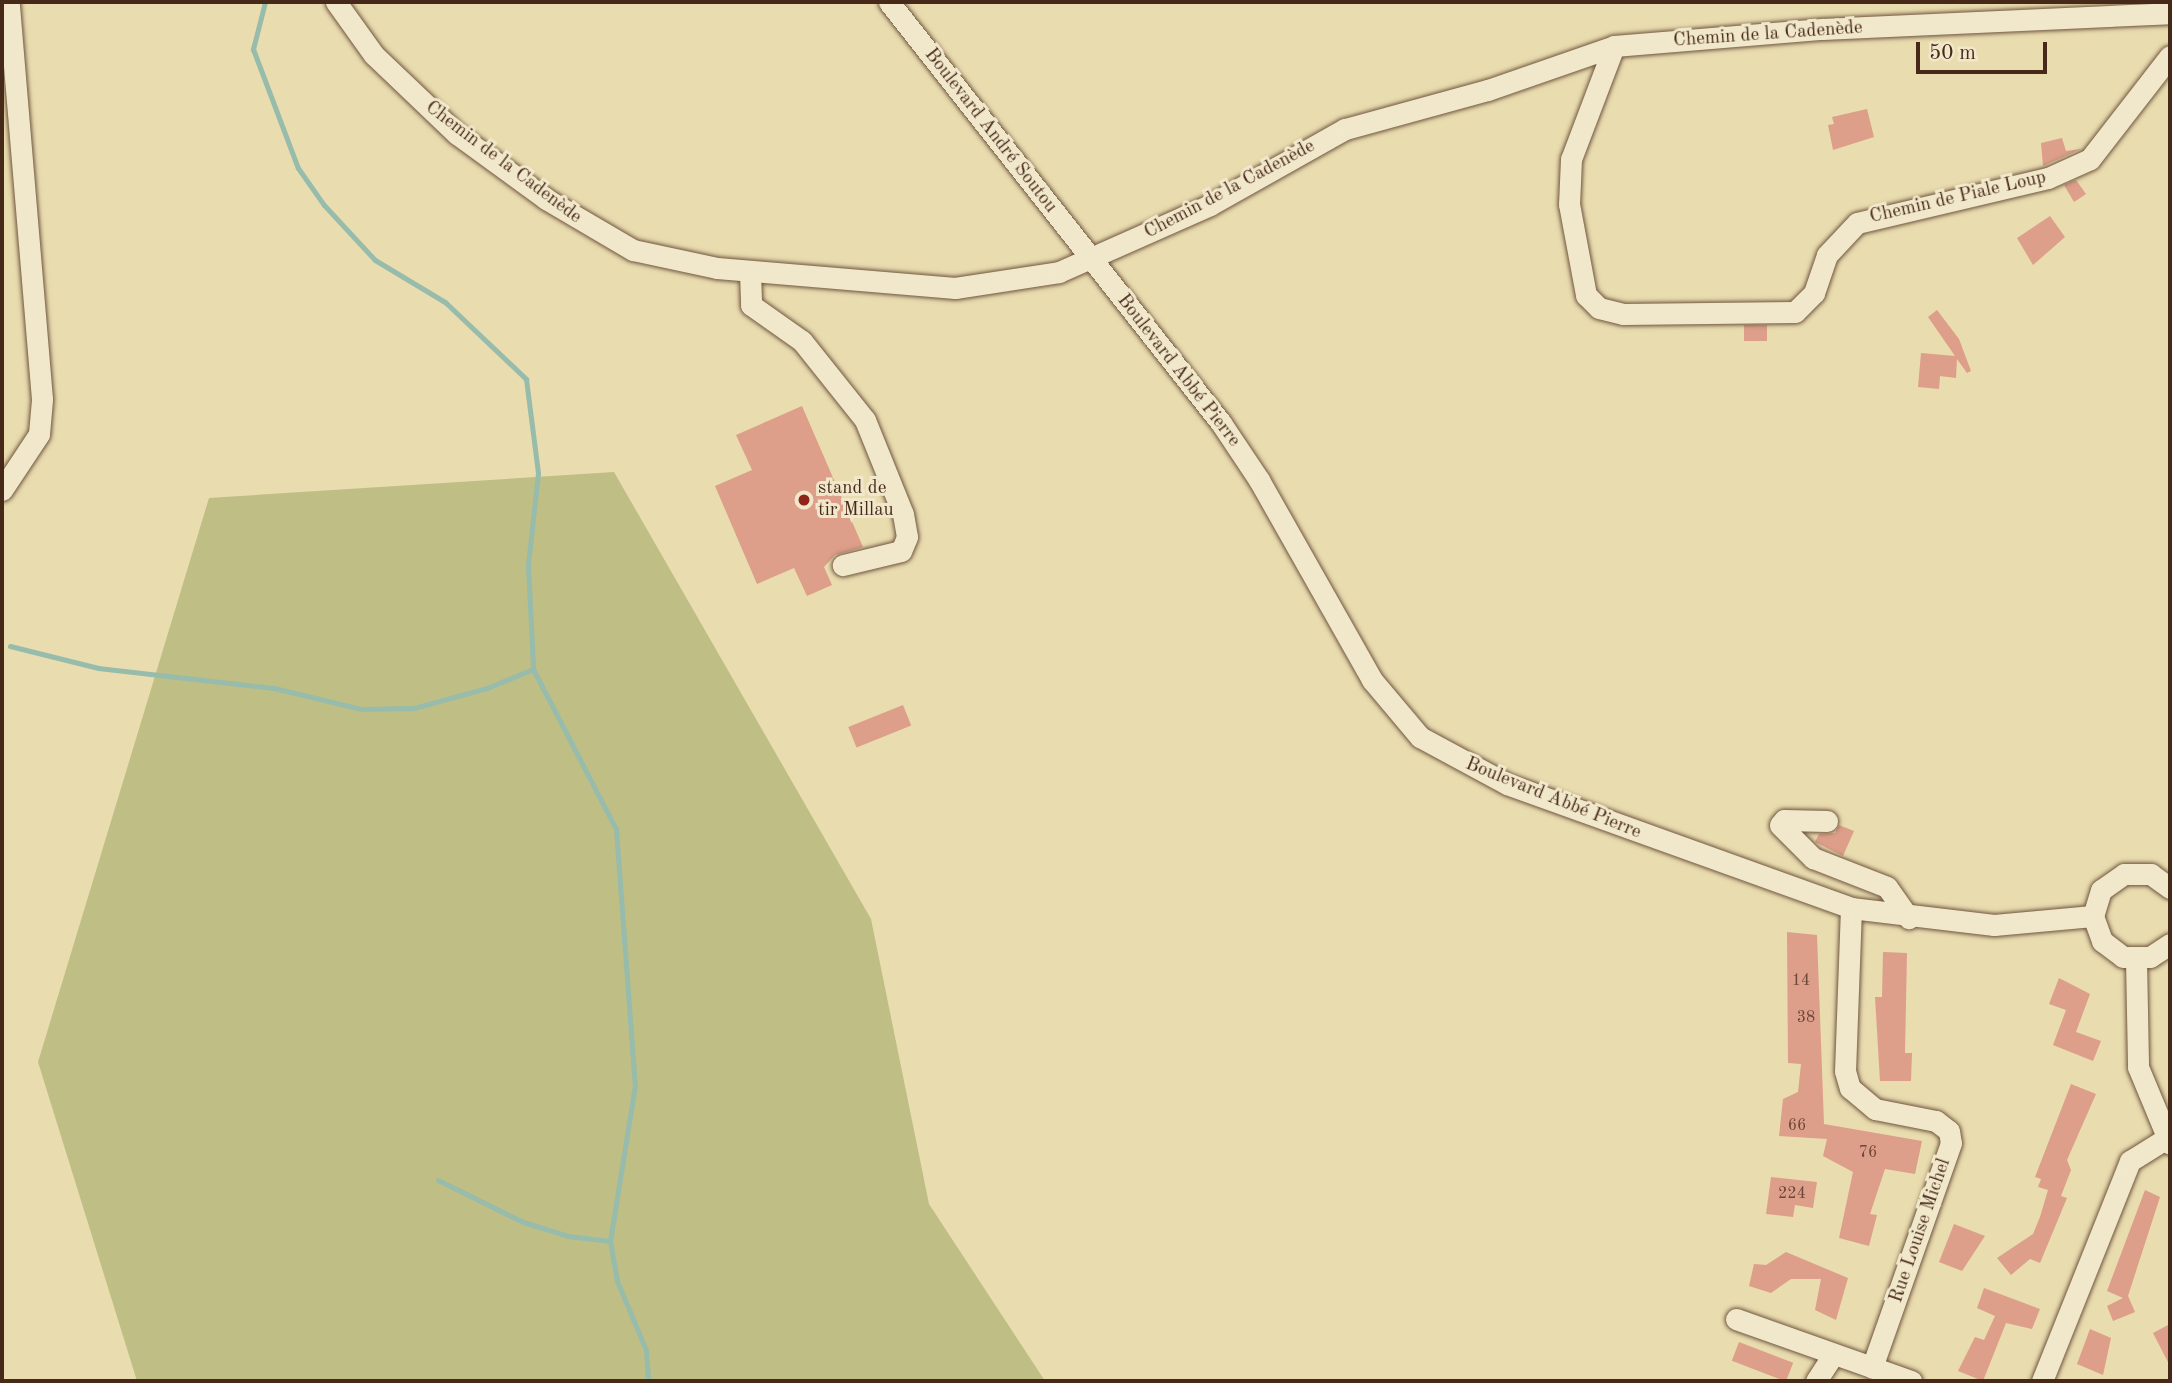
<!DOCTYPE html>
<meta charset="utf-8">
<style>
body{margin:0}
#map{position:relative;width:2172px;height:1383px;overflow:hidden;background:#e9dcaf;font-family:"Old Standard TT",serif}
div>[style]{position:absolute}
.green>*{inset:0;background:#bfbe85}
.stream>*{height:5px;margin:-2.5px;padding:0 2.5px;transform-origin:2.5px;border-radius:2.5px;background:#97bcab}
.building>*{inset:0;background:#dd9e8a;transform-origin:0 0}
.roads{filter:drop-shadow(0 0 2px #70563f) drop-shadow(0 0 2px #70563f)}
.minor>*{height:21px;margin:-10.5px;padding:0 10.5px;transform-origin:10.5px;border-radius:10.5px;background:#f1e8cb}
.dots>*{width:19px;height:19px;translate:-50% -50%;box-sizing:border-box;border:4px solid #f1e8cb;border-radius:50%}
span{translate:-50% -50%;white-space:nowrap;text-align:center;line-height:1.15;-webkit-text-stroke:6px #f1e8cb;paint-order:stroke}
.number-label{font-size:16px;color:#6c4636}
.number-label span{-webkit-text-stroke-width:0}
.street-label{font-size:19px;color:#47291a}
.poi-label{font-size:19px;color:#47291a}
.left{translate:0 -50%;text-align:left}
.frame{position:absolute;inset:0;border:4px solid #47291a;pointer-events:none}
.scale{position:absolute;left:1916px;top:42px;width:131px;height:32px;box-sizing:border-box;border:4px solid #47291a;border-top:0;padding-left:9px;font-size:21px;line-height:24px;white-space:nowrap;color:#47291a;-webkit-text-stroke:5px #f1e8cb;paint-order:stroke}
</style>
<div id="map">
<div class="green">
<i style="clip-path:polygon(614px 472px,871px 919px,929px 1204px,1045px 1381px,137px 1381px,38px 1062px,209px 498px)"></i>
</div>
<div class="stream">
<i style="left:265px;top:2px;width:49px;rotate:104.3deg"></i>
<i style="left:253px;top:49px;width:127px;rotate:69.3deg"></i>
<i style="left:298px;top:168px;width:45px;rotate:54.9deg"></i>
<i style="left:324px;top:205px;width:75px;rotate:47.2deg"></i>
<i style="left:375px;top:260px;width:82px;rotate:31deg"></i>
<i style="left:445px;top:302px;width:112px;rotate:43.5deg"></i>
<i style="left:526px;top:379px;width:95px;rotate:82.7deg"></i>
<i style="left:538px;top:473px;width:93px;rotate:96.2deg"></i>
<i style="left:528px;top:565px;width:104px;rotate:87.2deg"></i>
<i style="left:533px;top:669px;width:180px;rotate:62.6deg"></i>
<i style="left:616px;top:829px;width:257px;rotate:85.8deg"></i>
<i style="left:635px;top:1085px;width:158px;rotate:99.1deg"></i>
<i style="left:610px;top:1241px;width:41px;rotate:80.1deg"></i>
<i style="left:617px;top:1281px;width:75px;rotate:67.2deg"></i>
<i style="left:646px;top:1350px;width:31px;rotate:86deg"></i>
<i style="left:10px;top:646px;width:91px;rotate:14deg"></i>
<i style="left:98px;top:668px;width:177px;rotate:6.5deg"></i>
<i style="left:274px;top:688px;width:89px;rotate:13.6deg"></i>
<i style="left:361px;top:709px;width:53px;rotate:-1.1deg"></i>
<i style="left:414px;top:708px;width:76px;rotate:-15.3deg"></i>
<i style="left:487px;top:688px;width:50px;rotate:-22.4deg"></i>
<i style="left:438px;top:1180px;width:95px;rotate:26.3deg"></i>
<i style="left:523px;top:1222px;width:47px;rotate:17.3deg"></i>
<i style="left:568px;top:1236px;width:42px;rotate:6.8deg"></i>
</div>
<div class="building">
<i style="clip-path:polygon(1867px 109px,1874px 137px,1833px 150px,1828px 125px,1834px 124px,1832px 117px)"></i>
<i style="clip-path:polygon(2062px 138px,2066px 151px,2081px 149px,2043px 166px,2041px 143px)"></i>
<i style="clip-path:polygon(2076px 180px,2086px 194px,2074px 202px,2064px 185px)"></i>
<i style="clip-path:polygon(2050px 216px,2065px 237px,2033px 265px,2017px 238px)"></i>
<i style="clip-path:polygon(1937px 310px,1959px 339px,1971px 371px,1967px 373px,1957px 359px,1956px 378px,1940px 376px,1939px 389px,1918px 387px,1921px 353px,1955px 356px,1928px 317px)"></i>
<i style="left:1767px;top:325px;width:16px;height:23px;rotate:90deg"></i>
<i style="clip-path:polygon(802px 406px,863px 547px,835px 555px,824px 567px,832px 585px,807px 596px,794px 568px,757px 584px,715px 486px,752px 470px,736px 435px)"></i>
<i style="left:903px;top:705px;width:22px;height:59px;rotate:68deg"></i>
<i style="clip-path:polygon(1839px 825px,1854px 831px,1843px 856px,1815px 842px,1819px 834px,1835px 833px)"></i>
<i style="clip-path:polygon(1787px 932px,1817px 935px,1824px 1124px,1922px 1141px,1915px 1174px,1885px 1169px,1870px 1214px,1877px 1215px,1869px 1246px,1839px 1238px,1853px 1172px,1823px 1156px,1827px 1139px,1779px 1136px,1783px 1099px,1798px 1092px,1801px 1064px,1788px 1063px)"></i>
<i style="clip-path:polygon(1883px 952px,1907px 953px,1905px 1053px,1912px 1053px,1911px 1081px,1880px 1081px,1875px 997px,1882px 997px)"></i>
<i style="clip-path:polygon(2059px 978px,2090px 994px,2076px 1032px,2101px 1041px,2093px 1061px,2053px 1045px,2066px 1010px,2049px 1004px)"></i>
<i style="clip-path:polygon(2071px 1084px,2096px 1094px,2067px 1160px,2071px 1170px,2061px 1196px,2067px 1198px,2040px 1263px,2030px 1259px,2011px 1275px,1997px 1258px,2033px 1234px,2040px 1217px,2048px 1190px,2038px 1187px,2041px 1179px,2035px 1177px)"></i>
<i style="clip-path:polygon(1771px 1177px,1817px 1182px,1813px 1208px,1795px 1205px,1793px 1217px,1766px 1214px)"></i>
<i style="clip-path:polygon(2145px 1190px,2160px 1197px,2128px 1296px,2135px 1312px,2113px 1321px,2107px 1306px,2123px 1298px,2107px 1291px)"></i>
<i style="clip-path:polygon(1954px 1224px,1985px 1236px,1962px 1271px,1939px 1262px)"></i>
<i style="clip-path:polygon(1786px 1252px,1848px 1278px,1836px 1320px,1815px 1310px,1821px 1279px,1791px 1279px,1771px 1293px,1749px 1286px,1754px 1264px,1766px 1265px)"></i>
<i style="clip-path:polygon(1984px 1288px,2040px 1309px,2032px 1329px,2006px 1323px,1983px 1381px,1958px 1371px,1975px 1337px,1984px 1340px,1995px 1316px,1977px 1308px)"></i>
<i style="clip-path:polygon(2170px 1324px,2170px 1366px,2153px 1333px)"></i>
<i style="clip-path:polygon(2090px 1329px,2111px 1338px,2103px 1375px,2077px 1364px)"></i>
<i style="left:1739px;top:1342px;width:58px;height:20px;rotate:21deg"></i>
</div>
<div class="roads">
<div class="minor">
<i style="left:336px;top:2px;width:65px;rotate:54.4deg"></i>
<i style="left:374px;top:55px;width:115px;rotate:43.6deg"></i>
<i style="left:457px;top:134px;width:110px;rotate:36.1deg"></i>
<i style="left:546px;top:199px;width:101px;rotate:30.4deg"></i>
<i style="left:633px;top:250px;width:86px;rotate:12.1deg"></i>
<i style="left:717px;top:268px;width:239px;rotate:4.8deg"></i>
<i style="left:955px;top:288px;width:105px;rotate:-8.7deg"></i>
<i style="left:1059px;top:272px;width:165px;rotate:-23.9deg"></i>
<i style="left:1210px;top:205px;width:155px;rotate:-29.4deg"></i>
<i style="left:1345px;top:129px;width:148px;rotate:-15.3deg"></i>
<i style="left:1488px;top:90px;width:133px;rotate:-19.2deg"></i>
<i style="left:1614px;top:46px;width:209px;rotate:-4.7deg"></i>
<i style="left:1822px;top:29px;width:348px;rotate:-2.6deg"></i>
<i style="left:889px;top:2px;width:536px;rotate:51.74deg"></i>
<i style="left:1221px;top:423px;width:69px;rotate:56.3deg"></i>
<i style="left:1259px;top:480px;width:230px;rotate:60.5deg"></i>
<i style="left:1372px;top:680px;width:75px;rotate:49.9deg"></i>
<i style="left:1420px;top:737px;width:99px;rotate:28.4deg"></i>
<i style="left:1507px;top:784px;width:366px;rotate:19.8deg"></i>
<i style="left:1851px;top:908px;width:144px;rotate:6.8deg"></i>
<i style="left:1994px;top:925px;width:99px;rotate:-5.2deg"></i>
<i style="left:1614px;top:46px;width:121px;rotate:110.8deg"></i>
<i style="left:1571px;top:159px;width:45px;rotate:92.5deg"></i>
<i style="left:1569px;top:204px;width:93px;rotate:79.4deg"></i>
<i style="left:1586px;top:295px;width:18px;rotate:45deg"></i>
<i style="left:1599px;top:308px;width:25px;rotate:14deg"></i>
<i style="left:1623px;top:314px;width:172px;rotate:-0.7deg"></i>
<i style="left:1795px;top:312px;width:27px;rotate:-45deg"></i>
<i style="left:1814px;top:293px;width:40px;rotate:-71.1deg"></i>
<i style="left:1827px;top:255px;width:44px;rotate:-46.8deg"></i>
<i style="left:1857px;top:223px;width:196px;rotate:-13.3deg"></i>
<i style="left:2048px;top:178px;width:46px;rotate:-24.3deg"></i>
<i style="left:2090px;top:159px;width:130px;rotate:-52.2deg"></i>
<i style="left:750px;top:272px;width:33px;rotate:88deg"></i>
<i style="left:751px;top:305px;width:62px;rotate:35.2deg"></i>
<i style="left:802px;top:341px;width:101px;rotate:51.4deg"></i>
<i style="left:865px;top:420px;width:101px;rotate:68deg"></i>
<i style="left:903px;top:514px;width:23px;rotate:80deg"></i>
<i style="left:907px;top:537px;width:15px;rotate:113deg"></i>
<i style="left:901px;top:551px;width:60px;rotate:166.4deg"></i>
<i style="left:2px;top:490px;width:67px;rotate:-56.5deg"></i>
<i style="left:39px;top:434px;width:35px;rotate:-85deg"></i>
<i style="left:42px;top:399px;width:398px;rotate:-94.8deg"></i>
<i style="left:1827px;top:821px;width:43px;rotate:-178.7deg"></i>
<i style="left:1784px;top:820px;width:6px;rotate:129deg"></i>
<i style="left:1780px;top:825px;width:47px;rotate:45deg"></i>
<i style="left:1813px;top:858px;width:79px;rotate:21.4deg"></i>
<i style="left:1887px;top:887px;width:38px;rotate:55deg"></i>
<i style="left:2170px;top:888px;width:24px;rotate:-144deg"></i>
<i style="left:2151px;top:874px;width:27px;rotate:180deg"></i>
<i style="left:2124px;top:874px;width:28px;rotate:145deg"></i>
<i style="left:2101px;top:890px;width:27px;rotate:107deg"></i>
<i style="left:2093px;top:916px;width:27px;rotate:70deg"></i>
<i style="left:2102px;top:941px;width:26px;rotate:37deg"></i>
<i style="left:2123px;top:957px;width:27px"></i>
<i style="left:2150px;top:957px;width:24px;rotate:-33deg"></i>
<i style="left:1851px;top:908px;width:163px;rotate:92.1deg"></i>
<i style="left:1845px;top:1071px;width:18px;rotate:74deg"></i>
<i style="left:1850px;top:1088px;width:33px;rotate:40deg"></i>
<i style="left:1875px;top:1109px;width:62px;rotate:11.1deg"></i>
<i style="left:1936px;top:1121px;width:16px;rotate:38deg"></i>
<i style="left:1949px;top:1131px;width:12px;rotate:81deg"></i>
<i style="left:1951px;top:1143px;width:238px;rotate:109.4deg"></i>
<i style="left:2136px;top:959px;width:108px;rotate:88.9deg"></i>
<i style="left:2138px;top:1067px;width:83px;rotate:67.4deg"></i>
<i style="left:1736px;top:1319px;width:186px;rotate:19.5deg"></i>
<i style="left:1816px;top:1381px;width:31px;rotate:-57deg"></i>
<i style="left:2042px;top:1381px;width:237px;rotate:-68.2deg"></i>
<i style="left:2130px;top:1161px;width:47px;rotate:-32deg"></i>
</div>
</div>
<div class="dots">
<i style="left:804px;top:500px;background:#8f2418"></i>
</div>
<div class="number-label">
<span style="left:1801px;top:981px">14</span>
<span style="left:1806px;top:1018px">38</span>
<span style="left:1797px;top:1126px">66</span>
<span style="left:1868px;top:1153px">76</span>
<span style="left:1792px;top:1194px">224</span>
</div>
<div class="street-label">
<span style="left:1768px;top:35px;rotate:-4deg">Chemin de la Cadenède</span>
<span style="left:990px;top:131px;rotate:52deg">Boulevard André Soutou</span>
<span style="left:503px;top:163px;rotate:37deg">Chemin de la Cadenède</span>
<span style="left:1230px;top:190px;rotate:-28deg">Chemin de la Cadenède</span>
<span style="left:1958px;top:198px;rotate:-13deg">Chemin de Piale Loup</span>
<span style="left:1178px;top:371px;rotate:52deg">Boulevard Abbé Pierre</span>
<span style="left:1553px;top:799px;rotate:22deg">Boulevard Abbé Pierre</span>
<span style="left:1921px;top:1231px;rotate:-71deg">Rue Louise Michel</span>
</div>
<div class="poi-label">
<span class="left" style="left:818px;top:500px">stand de<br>tir Millau</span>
</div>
<div class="frame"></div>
<div class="scale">50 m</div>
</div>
